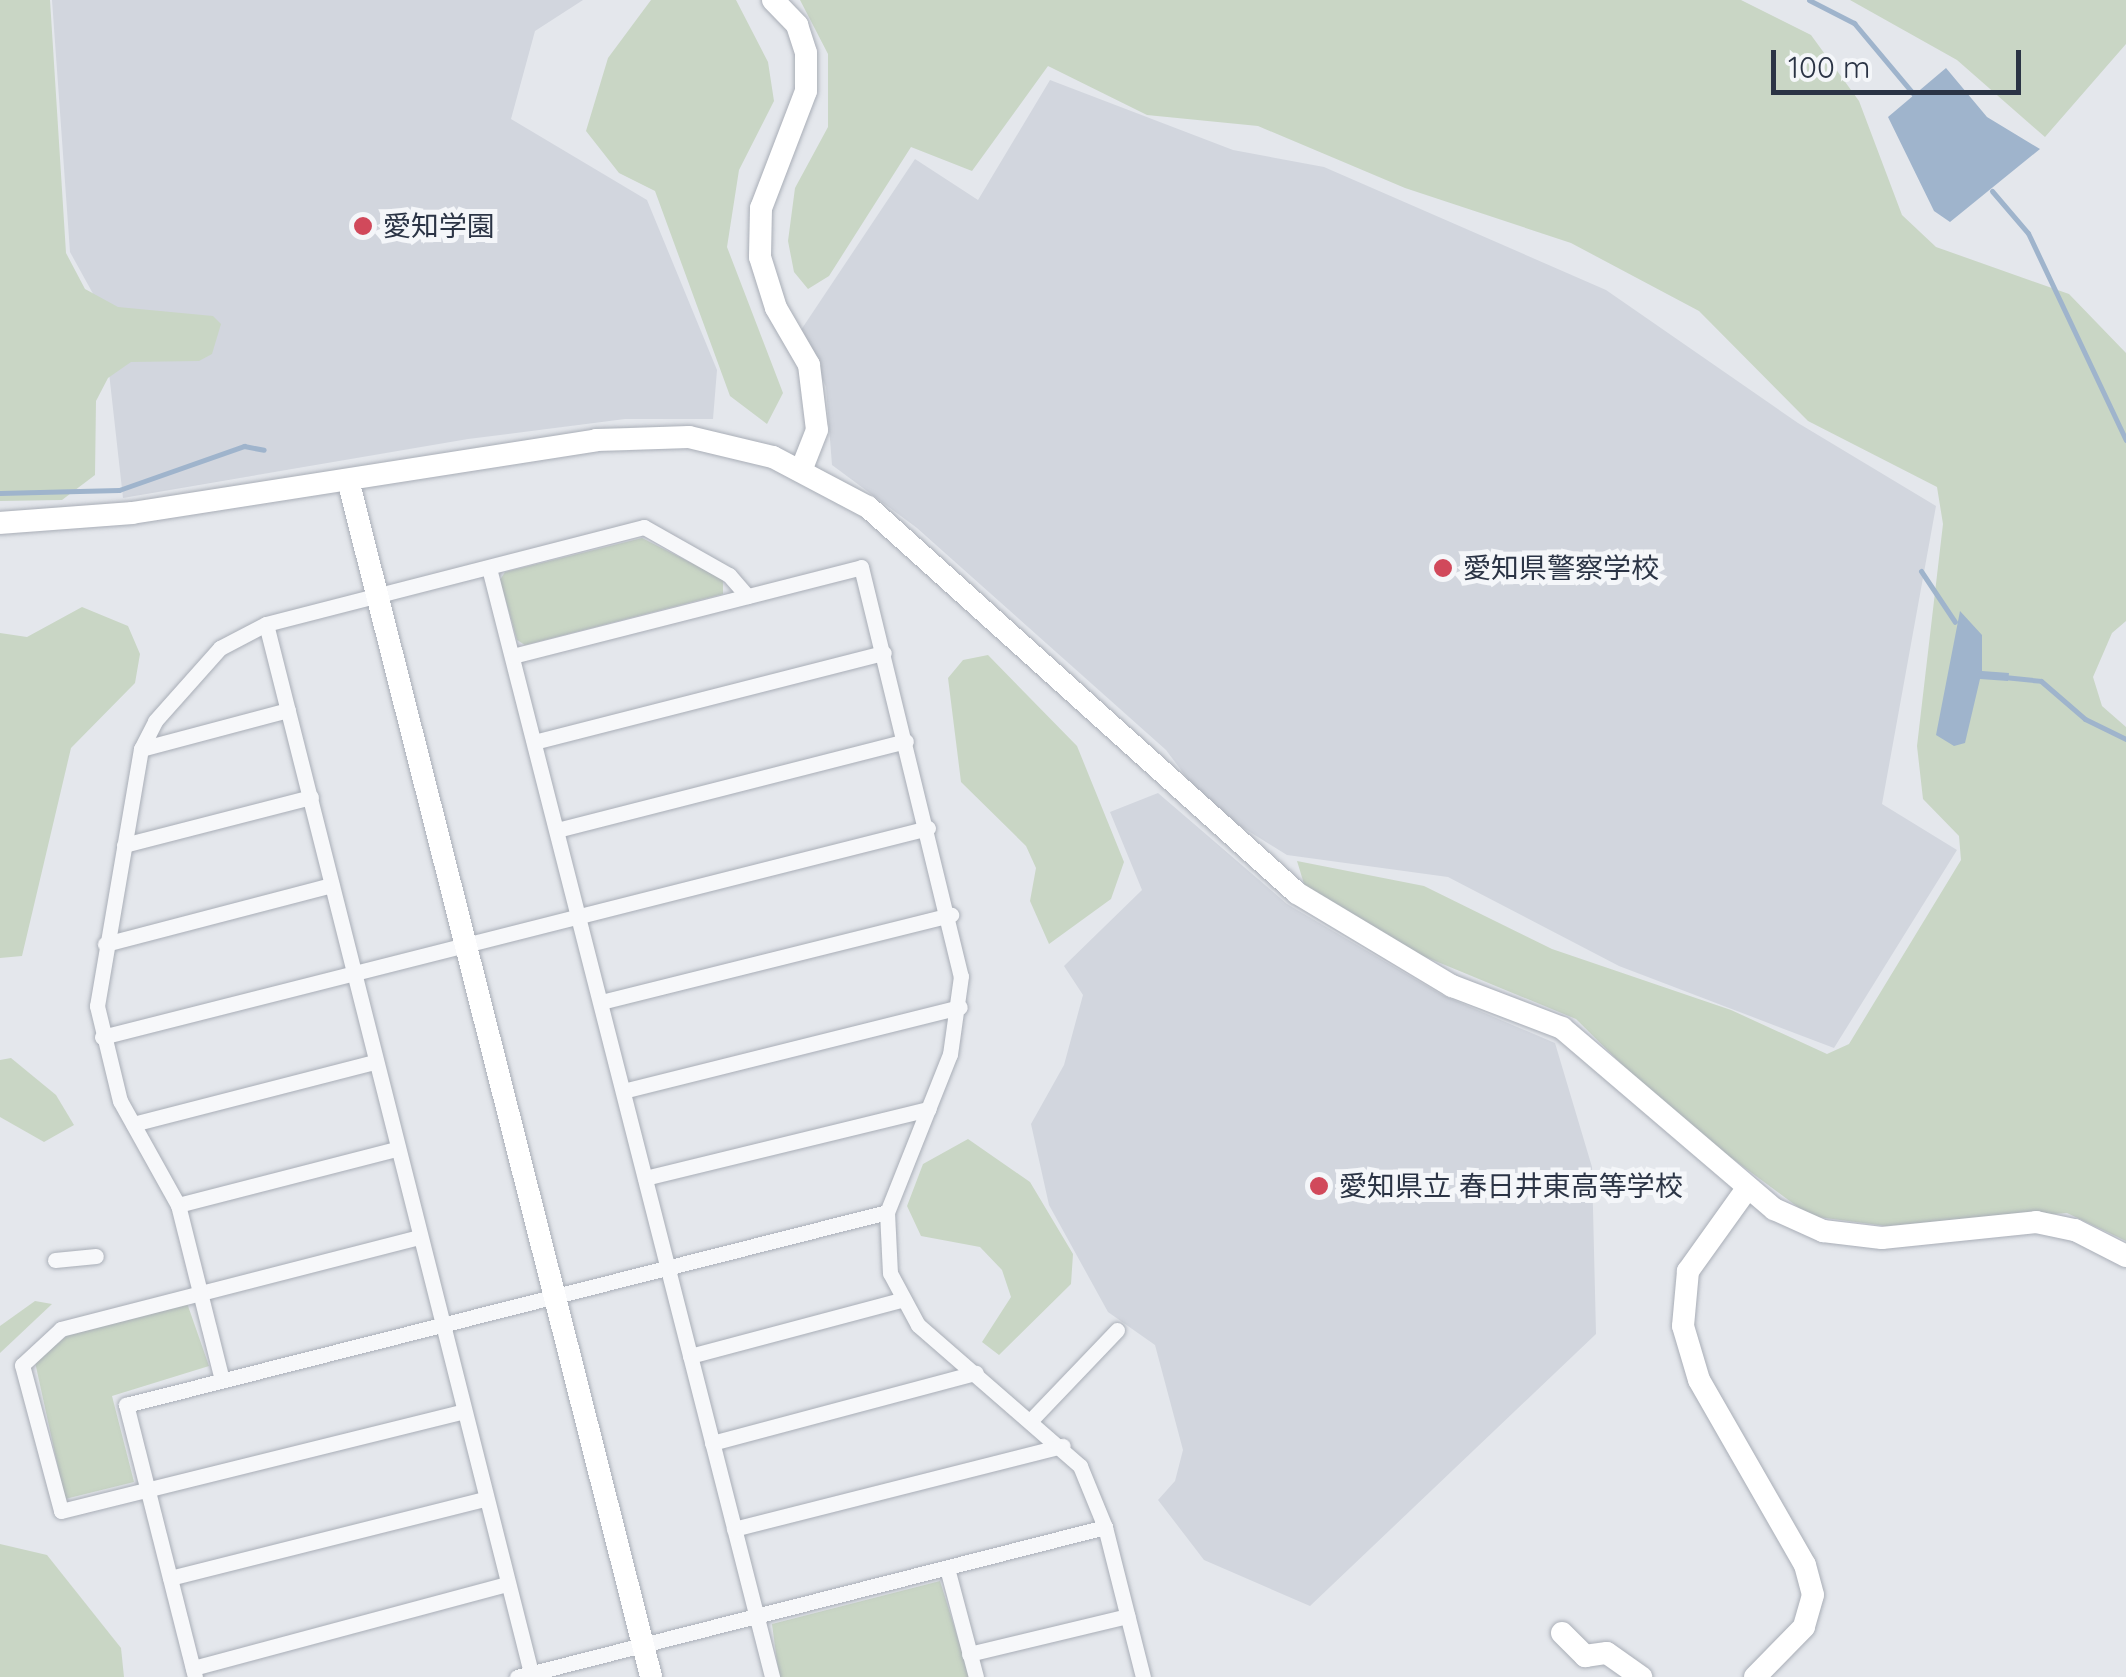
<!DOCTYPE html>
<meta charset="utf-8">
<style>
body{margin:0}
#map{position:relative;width:2126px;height:1677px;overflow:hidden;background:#e4e7ec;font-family:Quicksand,"Noto Sans JP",sans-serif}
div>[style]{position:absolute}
.built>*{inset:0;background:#d2d6de}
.green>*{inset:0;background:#c9d6c5}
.water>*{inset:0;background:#9fb4cc}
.stream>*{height:5px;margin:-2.5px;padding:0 2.5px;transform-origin:2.5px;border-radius:2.5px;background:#9fb4cc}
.roads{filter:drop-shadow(0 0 2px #a9aeb7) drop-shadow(0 0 2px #a9aeb7)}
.street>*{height:15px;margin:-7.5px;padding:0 7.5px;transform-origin:7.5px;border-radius:7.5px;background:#f7f8fa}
.secondary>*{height:22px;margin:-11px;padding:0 11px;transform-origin:11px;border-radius:11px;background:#fff}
.dots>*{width:28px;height:28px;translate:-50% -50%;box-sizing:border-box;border:5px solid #f4f6f9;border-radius:50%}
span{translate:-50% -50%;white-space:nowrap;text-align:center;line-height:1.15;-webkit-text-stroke:10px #f4f6f9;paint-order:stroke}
.poi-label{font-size:28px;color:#2b3445}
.left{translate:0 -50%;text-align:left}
.scale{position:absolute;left:1771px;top:50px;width:250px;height:45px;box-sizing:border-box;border:5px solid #2b3445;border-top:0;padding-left:12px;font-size:30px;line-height:35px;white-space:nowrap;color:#2b3445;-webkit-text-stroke:8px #f4f6f9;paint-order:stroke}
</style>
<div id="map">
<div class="built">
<i style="clip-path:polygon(52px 0,583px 0,535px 31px,511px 119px,647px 200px,717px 370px,713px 419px,625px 419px,468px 439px,123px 498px,102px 310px,70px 252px)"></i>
<i style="clip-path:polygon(1050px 80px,1233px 150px,1324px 167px,1606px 290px,1798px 423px,1936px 506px,1882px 804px,1957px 850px,1834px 1048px,1619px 966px,1448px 877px,1287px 855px,1208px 806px,1166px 750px,917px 528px,832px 465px,826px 387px,801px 330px,915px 159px,978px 200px)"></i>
<i style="clip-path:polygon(1158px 793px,1287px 904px,1442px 995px,1555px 1043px,1592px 1167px,1596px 1334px,1310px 1606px,1204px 1560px,1158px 1500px,1175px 1481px,1183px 1450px,1155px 1345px,1108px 1312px,1049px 1205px,1031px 1124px,1064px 1065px,1083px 995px,1064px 966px,1142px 890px,1110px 812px)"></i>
</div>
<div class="green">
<i style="clip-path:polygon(0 0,50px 0,66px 253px,85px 289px,118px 307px,213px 316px,221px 324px,212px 354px,199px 361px,131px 362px,108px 378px,96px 401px,95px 475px,62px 500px,0 501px)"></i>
<i style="clip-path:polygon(651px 0,736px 0,768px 62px,774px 101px,739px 170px,727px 247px,783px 393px,767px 424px,730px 396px,655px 191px,619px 173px,586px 131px,608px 58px)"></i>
<i style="clip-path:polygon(800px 0,1741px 0,1811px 35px,1859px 101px,1902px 215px,1936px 247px,2069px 294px,2126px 353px,2126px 621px,2112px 633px,2093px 677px,2102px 706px,2126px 727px,2126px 1241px,2067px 1213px,1886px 1226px,1810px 1216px,1672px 1114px,1576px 1019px,1416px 953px,1305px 887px,1297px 861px,1424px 886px,1552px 949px,1731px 1010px,1827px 1054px,1849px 1044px,1961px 860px,1959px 836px,1923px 799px,1917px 746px,1943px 524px,1937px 487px,1808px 421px,1699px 311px,1571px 243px,1405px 188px,1258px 126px,1147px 115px,1048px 66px,972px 171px,911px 147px,829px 276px,808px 289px,794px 272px,788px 241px,795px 188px,828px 127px,828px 54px)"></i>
<i style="clip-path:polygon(1850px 0,2126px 0,2126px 44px,2045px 137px,1957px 60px)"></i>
<i style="clip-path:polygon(642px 538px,723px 579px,723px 594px,525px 645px,517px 640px,500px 580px,505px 572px)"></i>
<i style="clip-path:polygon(82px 607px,128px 626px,140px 654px,135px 683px,71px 748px,22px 956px,0 958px,0 633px,27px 637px)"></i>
<i style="clip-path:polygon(988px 655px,1077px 746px,1124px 862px,1111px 899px,1049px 944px,1030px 901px,1036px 868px,1026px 846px,961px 782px,948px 678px,963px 660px)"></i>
<i style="clip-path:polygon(11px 1058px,56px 1095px,74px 1125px,44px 1142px,0 1117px,0 1060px)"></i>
<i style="clip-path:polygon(968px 1139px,1030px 1182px,1073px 1254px,1071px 1284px,999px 1355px,982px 1342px,1011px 1297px,1002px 1270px,980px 1247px,921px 1236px,907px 1206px,923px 1164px)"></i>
<i style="clip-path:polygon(35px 1301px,52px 1304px,0 1353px,0 1326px)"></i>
<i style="clip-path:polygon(187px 1303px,209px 1366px,112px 1396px,134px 1482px,65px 1499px,35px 1362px,69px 1334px)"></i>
<i style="clip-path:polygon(0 1544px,47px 1555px,121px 1648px,124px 1677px,0 1677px)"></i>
<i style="clip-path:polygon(940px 1581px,970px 1677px,779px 1677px,772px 1624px)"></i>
</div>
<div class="water">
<i style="clip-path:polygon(1946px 68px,1987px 117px,2040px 149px,1950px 222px,1934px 211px,1888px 117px)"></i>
<i style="clip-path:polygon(1960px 611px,1982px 635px,1982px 671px,2009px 673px,2008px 681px,1980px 679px,1965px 743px,1954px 746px,1936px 735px)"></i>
</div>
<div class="stream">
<i style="left:1809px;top:0;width:51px;rotate:27.1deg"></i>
<i style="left:1854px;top:23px;width:97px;rotate:50deg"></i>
<i style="left:1992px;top:191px;width:55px;rotate:49.4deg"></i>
<i style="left:2028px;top:233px;width:229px;rotate:64.7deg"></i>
<i style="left:0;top:493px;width:119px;rotate:-1.4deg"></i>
<i style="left:119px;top:490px;width:133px;rotate:-19.4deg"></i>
<i style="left:244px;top:446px;width:20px;rotate:11deg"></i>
<i style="left:1921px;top:571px;width:61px;rotate:56.3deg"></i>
<i style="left:2004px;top:677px;width:37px;rotate:6deg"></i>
<i style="left:2041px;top:681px;width:58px;rotate:40.8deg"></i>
<i style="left:2085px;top:719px;width:46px;rotate:26deg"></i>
</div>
<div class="roads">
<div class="street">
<i style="left:489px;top:568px;width:1145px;rotate:75.68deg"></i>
<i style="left:266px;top:624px;width:1086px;rotate:75.82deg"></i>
<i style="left:513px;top:656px;width:359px;rotate:-14.3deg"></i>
<i style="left:861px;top:567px;width:421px;rotate:76.3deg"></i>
<i style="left:961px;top:976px;width:79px;rotate:98deg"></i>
<i style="left:950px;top:1054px;width:170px;rotate:111.7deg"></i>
<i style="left:887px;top:1212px;width:61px;rotate:87.2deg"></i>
<i style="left:890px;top:1273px;width:59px;rotate:61.7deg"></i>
<i style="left:918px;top:1325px;width:215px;rotate:41deg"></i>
<i style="left:1080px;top:1466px;width:66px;rotate:67.7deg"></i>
<i style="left:1105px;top:1527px;width:155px;rotate:75.8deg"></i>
<i style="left:534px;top:742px;width:361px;rotate:-14.3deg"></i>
<i style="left:141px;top:749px;width:152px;rotate:-14.9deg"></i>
<i style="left:557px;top:830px;width:360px;rotate:-14.3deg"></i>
<i style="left:124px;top:845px;width:193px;rotate:-14.4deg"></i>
<i style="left:105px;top:944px;width:234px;rotate:-14.6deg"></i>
<i style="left:601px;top:1002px;width:361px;rotate:-14deg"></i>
<i style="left:102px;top:1037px;width:852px;rotate:-14.2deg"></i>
<i style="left:623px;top:1091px;width:347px;rotate:-14deg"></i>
<i style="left:133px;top:1124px;width:249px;rotate:-14.4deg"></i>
<i style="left:645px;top:1178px;width:292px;rotate:-13.7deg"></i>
<i style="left:178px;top:1205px;width:225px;rotate:-14.4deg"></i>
<i style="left:419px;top:1237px;width:370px;rotate:165.6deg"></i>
<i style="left:61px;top:1329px;width:53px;rotate:137.3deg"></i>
<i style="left:22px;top:1365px;width:151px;rotate:75deg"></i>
<i style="left:61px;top:1511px;width:415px;rotate:-13.9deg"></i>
<i style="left:55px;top:1260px;width:41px;rotate:-5.6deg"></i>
<i style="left:690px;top:1356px;width:217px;rotate:-14.9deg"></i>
<i style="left:222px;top:1380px;width:180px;rotate:-104.1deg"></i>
<i style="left:178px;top:1205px;width:119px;rotate:-119.1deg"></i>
<i style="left:120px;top:1101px;width:98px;rotate:-103.6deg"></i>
<i style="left:97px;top:1006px;width:261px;rotate:-80.3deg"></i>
<i style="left:141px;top:749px;width:31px;rotate:-63deg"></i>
<i style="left:155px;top:721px;width:98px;rotate:-48.3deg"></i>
<i style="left:220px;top:648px;width:52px;rotate:-27.6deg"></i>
<i style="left:266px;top:624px;width:390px;rotate:-14.4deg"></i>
<i style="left:644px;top:527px;width:98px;rotate:29.5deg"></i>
<i style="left:729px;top:575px;width:28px;rotate:49deg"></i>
<i style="left:1032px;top:1419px;width:123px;rotate:-46.3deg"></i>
<i style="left:712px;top:1443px;width:273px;rotate:-14.9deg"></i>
<i style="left:734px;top:1529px;width:339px;rotate:-14.2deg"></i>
<i style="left:947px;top:1568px;width:113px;rotate:75.1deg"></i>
<i style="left:170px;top:1578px;width:325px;rotate:-14.1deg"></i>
<i style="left:969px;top:1654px;width:163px;rotate:-13.5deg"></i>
<i style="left:193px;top:1668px;width:325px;rotate:-15deg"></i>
<i style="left:195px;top:1677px;width:281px;rotate:-104.2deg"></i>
<i style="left:126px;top:1405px;width:785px;rotate:-14.23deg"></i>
<i style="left:517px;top:1677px;width:607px;rotate:-14.31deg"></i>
</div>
<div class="secondary">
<i style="left:773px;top:0;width:35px;rotate:46deg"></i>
<i style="left:797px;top:25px;width:29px;rotate:72deg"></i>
<i style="left:806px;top:53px;width:38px;rotate:90deg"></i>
<i style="left:806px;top:91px;width:125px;rotate:111deg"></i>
<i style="left:761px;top:208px;width:49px;rotate:91.2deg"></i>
<i style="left:760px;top:257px;width:53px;rotate:72.6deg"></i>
<i style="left:776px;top:308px;width:66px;rotate:59.9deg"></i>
<i style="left:809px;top:365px;width:65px;rotate:83deg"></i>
<i style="left:817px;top:430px;width:41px;rotate:111.5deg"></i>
<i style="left:348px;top:480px;width:1235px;rotate:75.79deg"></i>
<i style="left:0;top:523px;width:132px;rotate:-4.3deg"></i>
<i style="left:132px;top:513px;width:470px;rotate:-8.9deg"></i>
<i style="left:596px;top:440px;width:93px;rotate:-1.8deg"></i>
<i style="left:689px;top:437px;width:86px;rotate:13.4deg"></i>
<i style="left:773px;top:457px;width:107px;rotate:27.8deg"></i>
<i style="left:868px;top:507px;width:577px;rotate:41.98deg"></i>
<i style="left:1297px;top:893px;width:181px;rotate:31deg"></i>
<i style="left:1452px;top:986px;width:118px;rotate:20.9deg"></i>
<i style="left:1562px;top:1028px;width:279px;rotate:40.5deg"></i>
<i style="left:1774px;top:1209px;width:54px;rotate:24.2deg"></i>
<i style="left:1823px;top:1231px;width:59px;rotate:6.8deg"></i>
<i style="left:1882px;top:1238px;width:155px;rotate:-5.9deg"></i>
<i style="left:2036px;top:1222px;width:40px;rotate:12deg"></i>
<i style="left:2075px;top:1230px;width:57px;rotate:27deg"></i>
<i style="left:1746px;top:1190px;width:100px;rotate:125.6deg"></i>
<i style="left:1688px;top:1271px;width:55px;rotate:95.2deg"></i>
<i style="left:1683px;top:1326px;width:56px;rotate:73.5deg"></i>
<i style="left:1699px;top:1380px;width:213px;rotate:60.2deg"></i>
<i style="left:1805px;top:1565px;width:31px;rotate:75deg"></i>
<i style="left:1813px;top:1595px;width:33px;rotate:106deg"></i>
<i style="left:1804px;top:1627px;width:70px;rotate:134.4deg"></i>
<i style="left:1562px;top:1633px;width:33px;rotate:45deg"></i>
<i style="left:1585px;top:1656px;width:22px;rotate:-8deg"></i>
<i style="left:1607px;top:1653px;width:42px;rotate:35.2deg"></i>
</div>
</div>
<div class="dots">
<i style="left:363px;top:226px;background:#d1495b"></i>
<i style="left:1443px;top:568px;background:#d1495b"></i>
<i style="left:1319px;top:1186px;background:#d1495b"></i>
</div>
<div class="poi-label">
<span class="left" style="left:383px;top:226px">愛知学園</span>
<span class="left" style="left:1463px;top:568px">愛知県警察学校</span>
<span class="left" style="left:1339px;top:1186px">愛知県立 春日井東高等学校</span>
</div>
<div class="scale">100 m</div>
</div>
